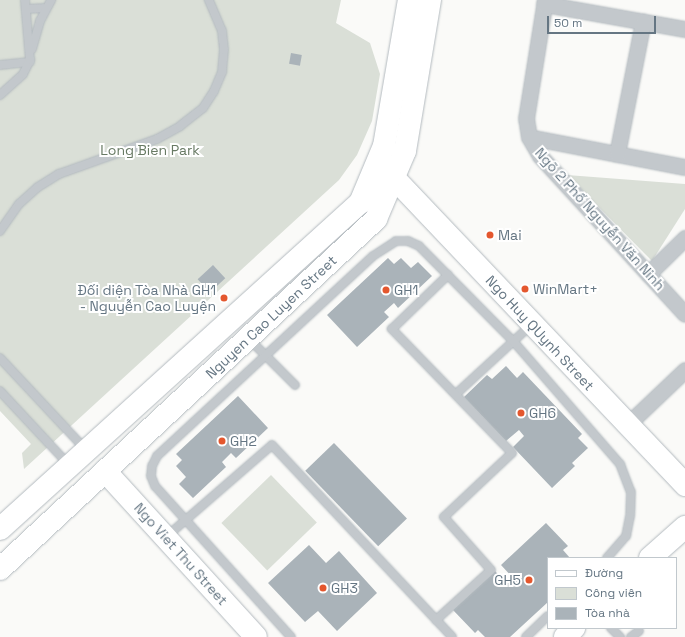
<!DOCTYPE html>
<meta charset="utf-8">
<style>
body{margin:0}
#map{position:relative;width:685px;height:637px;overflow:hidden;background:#fafaf8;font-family:"Space Grotesk",sans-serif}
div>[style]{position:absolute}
.green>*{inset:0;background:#dadfd7;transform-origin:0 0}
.building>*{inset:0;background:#aab3b9;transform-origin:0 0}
.roads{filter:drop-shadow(0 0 1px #b3babf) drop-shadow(0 0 1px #b3babf)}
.lane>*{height:8px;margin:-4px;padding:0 4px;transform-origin:4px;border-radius:4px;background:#c3c8cc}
.street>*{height:15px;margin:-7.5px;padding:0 7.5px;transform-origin:7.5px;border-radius:7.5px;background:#c3c8cc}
.secondary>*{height:22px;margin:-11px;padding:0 11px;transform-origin:11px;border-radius:11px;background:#fff}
.dots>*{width:11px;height:11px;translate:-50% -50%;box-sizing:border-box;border:2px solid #fff;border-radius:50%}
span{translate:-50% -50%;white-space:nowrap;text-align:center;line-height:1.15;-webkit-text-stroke:4px #fff;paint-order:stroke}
.park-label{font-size:14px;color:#687a64}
.street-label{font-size:14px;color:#657683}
.poi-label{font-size:14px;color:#657683}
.left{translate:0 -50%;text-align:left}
.right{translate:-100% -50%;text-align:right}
.legend{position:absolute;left:547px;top:557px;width:130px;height:72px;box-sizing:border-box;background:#fff;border:1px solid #c1c8cd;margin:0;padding:5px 7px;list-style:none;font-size:12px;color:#657683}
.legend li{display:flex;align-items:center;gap:8px;height:20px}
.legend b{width:20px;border:1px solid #c1c8cd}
.scale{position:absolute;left:547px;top:16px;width:109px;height:18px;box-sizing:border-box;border:2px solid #657683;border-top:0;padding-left:5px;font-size:12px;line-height:14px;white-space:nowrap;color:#657683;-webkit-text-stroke:3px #fff;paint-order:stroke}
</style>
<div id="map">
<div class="green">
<i style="clip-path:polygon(0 0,341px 0,336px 23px,370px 43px,380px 74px,372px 121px,357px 155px,339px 180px,24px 469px,22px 453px,31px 444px,0 411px)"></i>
<i style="clip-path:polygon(567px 175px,685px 184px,685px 209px,652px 261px)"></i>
<i style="left:271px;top:475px;width:66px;height:69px;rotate:46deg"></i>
</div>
<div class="building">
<i style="left:291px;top:53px;width:11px;height:11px;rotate:10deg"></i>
<i style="clip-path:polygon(388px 258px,394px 264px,401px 258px,411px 268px,418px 262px,432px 276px,398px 308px,394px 303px,384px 312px,389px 317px,357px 347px,327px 315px)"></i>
<i style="left:213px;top:265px;width:18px;height:21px;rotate:47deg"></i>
<i style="clip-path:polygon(506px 366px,517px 378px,523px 372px,582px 434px,578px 438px,588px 448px,572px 463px,575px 466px,552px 488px,513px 447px,524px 436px,519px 430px,506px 441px,464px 397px,487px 375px,492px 379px)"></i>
<i style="clip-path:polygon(238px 396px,268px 428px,236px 458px,231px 453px,222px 462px,226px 467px,193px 498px,179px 484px,186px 477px,176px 466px,182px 460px,176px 454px)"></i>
<i style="left:334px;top:443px;width:105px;height:40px;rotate:46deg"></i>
<i style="clip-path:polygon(546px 523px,568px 546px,563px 550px,570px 558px,548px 558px,548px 602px,510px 637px,485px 637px,478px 630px,475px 633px,453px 610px,495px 571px,506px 583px,512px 577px,501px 565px)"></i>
<i style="clip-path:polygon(309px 545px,326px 563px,339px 551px,377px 593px,337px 631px,318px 611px,305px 622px,268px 583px)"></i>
</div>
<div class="roads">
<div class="lane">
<i style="left:26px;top:9px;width:20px;rotate:-3deg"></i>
<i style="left:32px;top:49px;width:29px;rotate:-74deg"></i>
<i style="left:40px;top:21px;width:24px;rotate:-62deg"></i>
<i style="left:0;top:65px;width:30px;rotate:-6deg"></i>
<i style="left:0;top:95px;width:31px;rotate:-42deg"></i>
<i style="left:23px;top:74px;width:16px;rotate:-63deg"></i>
<i style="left:30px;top:60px;width:60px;rotate:-94.8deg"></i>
<i style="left:0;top:231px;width:33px;rotate:-55deg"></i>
<i style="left:19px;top:204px;width:25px;rotate:-42deg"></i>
<i style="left:38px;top:187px;width:25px;rotate:-32deg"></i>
<i style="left:59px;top:174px;width:104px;rotate:-19.7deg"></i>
<i style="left:157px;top:139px;width:26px;rotate:-29deg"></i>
<i style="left:180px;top:126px;width:29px;rotate:-38deg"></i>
<i style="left:203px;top:108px;width:20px;rotate:-57deg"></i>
<i style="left:214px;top:91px;width:21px;rotate:-67deg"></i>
<i style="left:222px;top:72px;width:22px;rotate:-85deg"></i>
<i style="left:224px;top:50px;width:19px;rotate:-96deg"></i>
<i style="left:222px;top:31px;width:34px;rotate:-113deg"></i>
<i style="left:249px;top:339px;width:65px;rotate:45deg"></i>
<i style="left:0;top:358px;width:126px;rotate:46.9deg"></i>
<i style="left:0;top:391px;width:101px;rotate:47deg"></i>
<i style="left:457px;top:393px;width:100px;rotate:-42.6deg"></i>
<i style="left:166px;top:537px;width:140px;rotate:-41deg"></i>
<i style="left:272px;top:445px;width:263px;rotate:46.8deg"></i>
<i style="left:436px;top:620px;width:74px;rotate:-42.3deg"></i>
<i style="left:491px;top:570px;width:71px;rotate:-131.6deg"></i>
<i style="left:444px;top:517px;width:93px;rotate:-43.3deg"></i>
<i style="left:512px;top:453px;width:173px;rotate:-134.1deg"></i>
<i style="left:392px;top:329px;width:78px;rotate:-44deg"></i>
<i style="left:611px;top:628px;width:13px;rotate:45deg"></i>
<i style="left:291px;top:637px;width:203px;rotate:-132deg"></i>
<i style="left:155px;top:486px;width:11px;rotate:-112deg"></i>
<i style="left:151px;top:476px;width:10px;rotate:-84deg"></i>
<i style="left:152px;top:466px;width:11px;rotate:-63deg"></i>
<i style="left:157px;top:456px;width:294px;rotate:-42.8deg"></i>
<i style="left:373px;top:256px;width:27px;rotate:-33deg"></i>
<i style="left:396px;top:241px;width:12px"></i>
<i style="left:408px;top:241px;width:12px;rotate:24deg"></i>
<i style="left:419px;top:246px;width:135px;rotate:45.3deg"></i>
<i style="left:514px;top:342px;width:162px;rotate:49deg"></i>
<i style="left:620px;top:464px;width:30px;rotate:69deg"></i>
<i style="left:631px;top:492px;width:24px;rotate:92deg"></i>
<i style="left:630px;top:516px;width:20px;rotate:101deg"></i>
<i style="left:626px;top:536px;width:29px;rotate:131deg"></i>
<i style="left:526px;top:637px;width:30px;rotate:-44deg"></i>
<i style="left:631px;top:637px;width:10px;rotate:-37deg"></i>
</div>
<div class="street">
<i style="left:545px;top:0;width:120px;rotate:99.1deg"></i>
<i style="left:526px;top:118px;width:19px;rotate:81deg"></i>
<i style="left:529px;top:137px;width:22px;rotate:60deg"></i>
<i style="left:540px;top:156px;width:214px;rotate:47.5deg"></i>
<i style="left:544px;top:4px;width:143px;rotate:10.1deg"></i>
<i style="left:529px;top:137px;width:159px;rotate:10.9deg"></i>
<i style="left:617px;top:154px;width:135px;rotate:-78.9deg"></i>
<i style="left:648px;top:274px;width:52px;rotate:-44.2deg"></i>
<i style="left:627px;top:425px;width:80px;rotate:-43.5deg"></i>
</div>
<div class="secondary">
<i style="left:383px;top:172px;width:14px;rotate:30deg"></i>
<i style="left:395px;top:179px;width:422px;rotate:46.5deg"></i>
<i style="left:105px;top:471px;width:224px;rotate:47.7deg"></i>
<i style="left:0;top:529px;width:486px;rotate:-42.2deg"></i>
<i style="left:360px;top:203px;width:62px;rotate:-67.2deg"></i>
<i style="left:384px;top:146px;width:148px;rotate:-80.3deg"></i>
<i style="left:650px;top:558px;width:47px;rotate:-41.5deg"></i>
<i style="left:0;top:569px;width:514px;rotate:-42.95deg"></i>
<i style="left:376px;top:219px;width:74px;rotate:-66.9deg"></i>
<i style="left:405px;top:151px;width:153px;rotate:-80.6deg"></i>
<i style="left:565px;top:637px;width:13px;rotate:-45deg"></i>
</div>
</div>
<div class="dots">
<i style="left:490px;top:235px;background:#e4572e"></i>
<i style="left:525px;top:289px;background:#e4572e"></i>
<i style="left:386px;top:290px;background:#e4572e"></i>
<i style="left:224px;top:298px;background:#e4572e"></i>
<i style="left:521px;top:413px;background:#e4572e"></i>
<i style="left:222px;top:441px;background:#e4572e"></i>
<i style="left:529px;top:580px;background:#e4572e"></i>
<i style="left:323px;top:588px;background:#e4572e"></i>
</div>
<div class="park-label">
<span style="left:150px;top:150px">Long Bien Park</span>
</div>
<div class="street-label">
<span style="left:600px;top:219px;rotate:48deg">Ngõ 2 Phố Nguyễn Văn Ninh</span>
<span style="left:271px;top:317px;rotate:-43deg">Nguyen Cao Luyen Street</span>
<span style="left:540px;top:333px;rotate:47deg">Ngo Huy QUynh Street</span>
<span style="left:181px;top:554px;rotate:48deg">Ngo Viet Thu Street</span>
</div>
<div class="poi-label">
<span class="left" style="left:498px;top:235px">Mai</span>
<span class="left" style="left:533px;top:289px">WinMart+</span>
<span class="right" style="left:216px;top:298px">Đối diện Tòa Nhà GH1<br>- Nguyễn Cao Luyện</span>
<span class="left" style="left:394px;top:290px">GH1</span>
<span class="left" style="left:529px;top:413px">GH6</span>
<span class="left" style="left:230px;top:441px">GH2</span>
<span class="right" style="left:521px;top:580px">GH5</span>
<span class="left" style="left:331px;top:588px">GH3</span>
</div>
<ul class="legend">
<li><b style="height:5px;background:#fff"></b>Đường</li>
<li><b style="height:11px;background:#dadfd7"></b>Công viên</li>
<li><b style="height:11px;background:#aab3b9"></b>Tòa nhà</li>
</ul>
<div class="scale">50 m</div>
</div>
